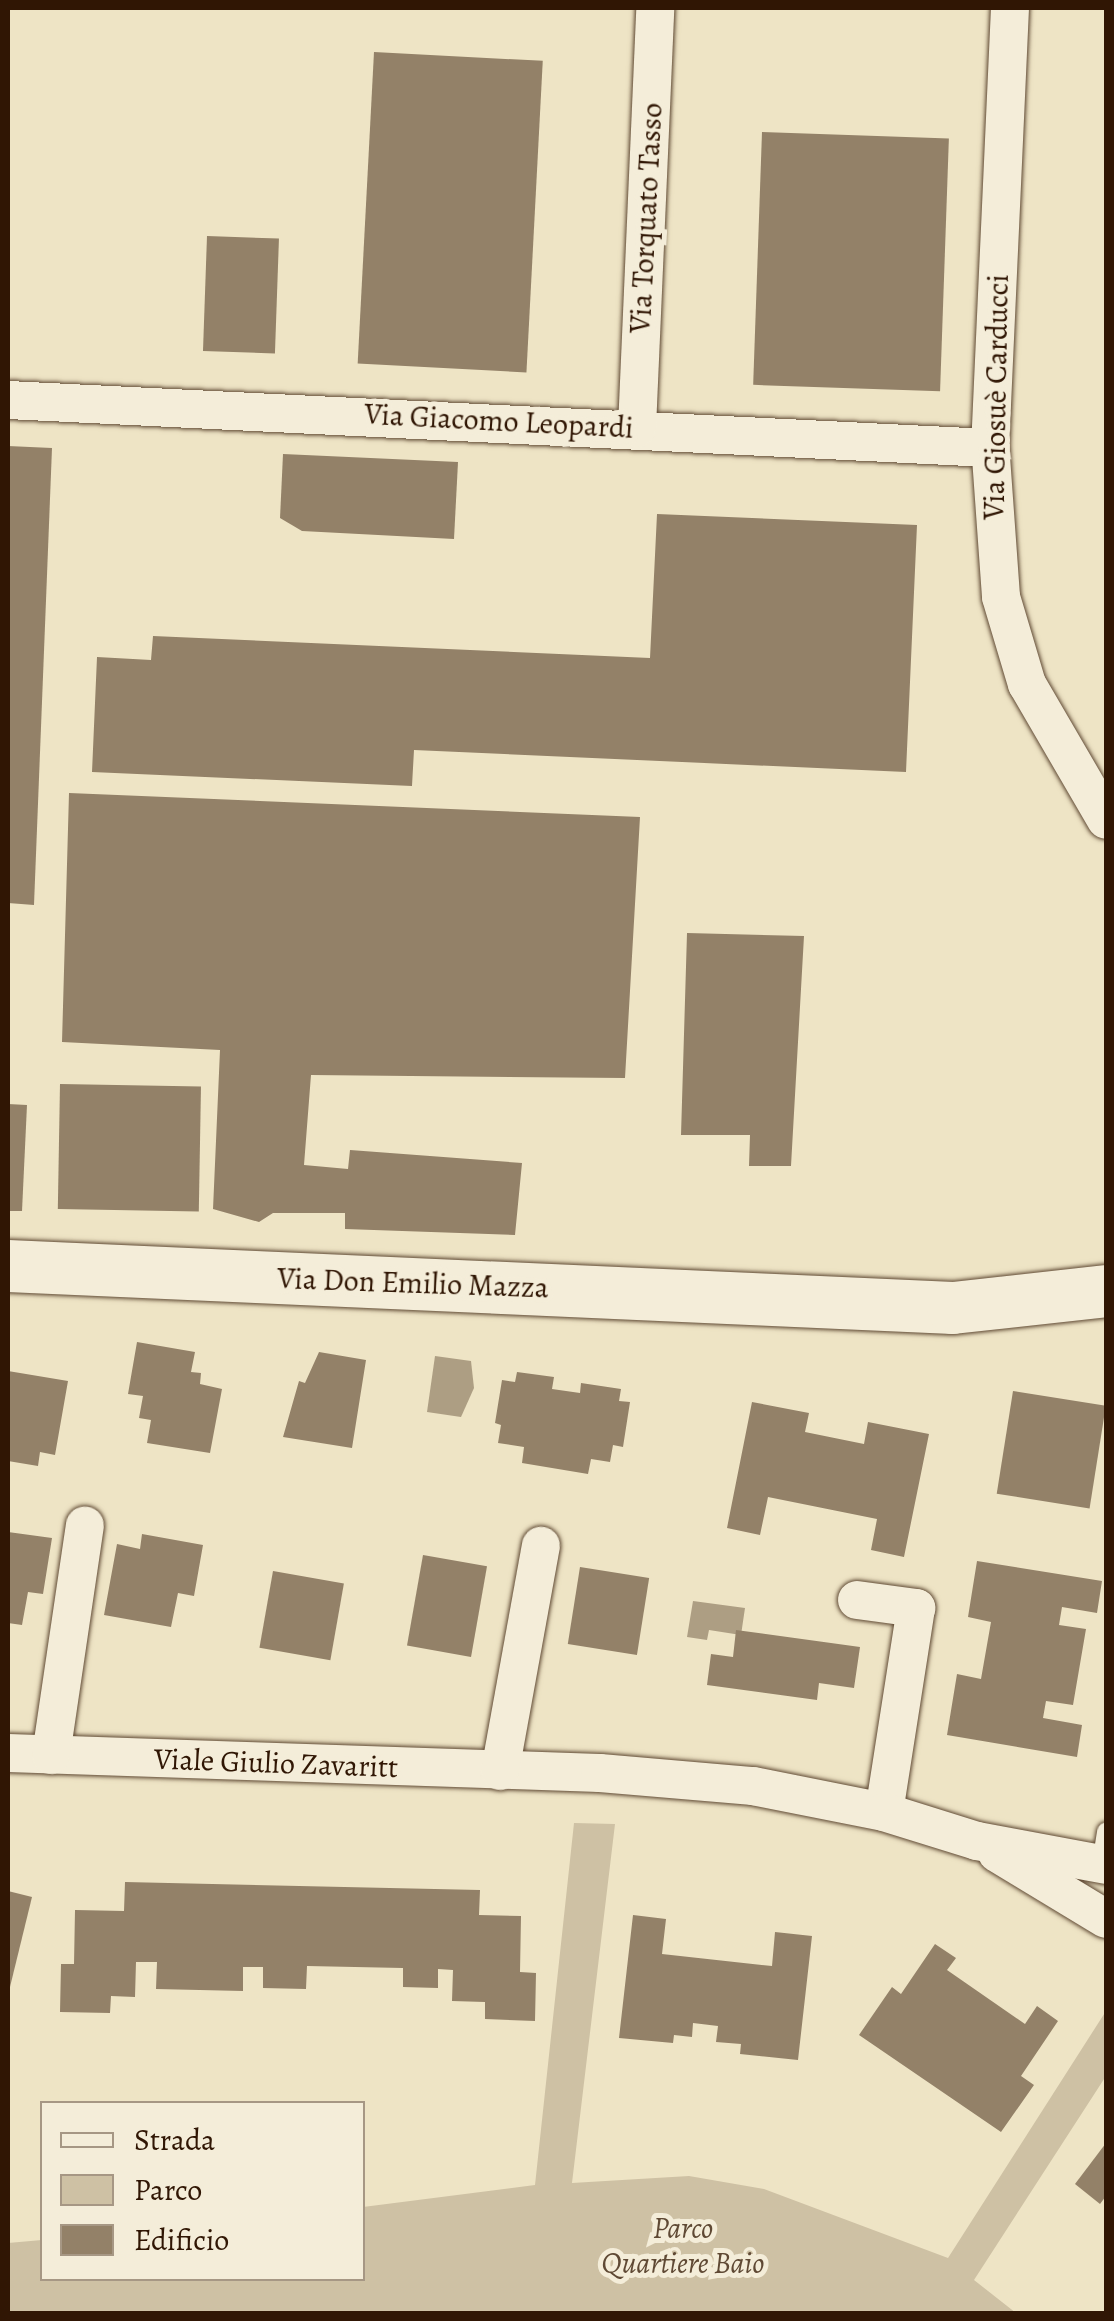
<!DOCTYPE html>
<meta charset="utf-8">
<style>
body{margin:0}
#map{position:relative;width:1114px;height:2321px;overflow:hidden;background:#eee4c5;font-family:Alegreya,serif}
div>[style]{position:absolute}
.green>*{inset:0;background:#cec1a4}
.water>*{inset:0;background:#ad9e83}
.building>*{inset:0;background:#938168;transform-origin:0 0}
.roads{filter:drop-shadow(0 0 2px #604a34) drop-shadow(0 0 2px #604a34)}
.lane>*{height:18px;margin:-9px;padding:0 9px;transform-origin:9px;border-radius:9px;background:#f4edd9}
.street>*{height:38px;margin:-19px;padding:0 19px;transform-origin:19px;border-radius:19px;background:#f4edd9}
.secondary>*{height:52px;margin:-26px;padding:0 26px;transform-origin:26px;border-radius:26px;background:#f4edd9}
span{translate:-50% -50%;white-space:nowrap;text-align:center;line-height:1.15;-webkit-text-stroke:10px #f4edd9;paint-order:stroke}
.street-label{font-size:30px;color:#301604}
.park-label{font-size:30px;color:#5f4934;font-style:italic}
.frame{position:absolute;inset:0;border:10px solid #301604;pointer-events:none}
.legend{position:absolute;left:40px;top:2101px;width:325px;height:180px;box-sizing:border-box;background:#f4edd9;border:2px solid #a69784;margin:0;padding:12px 18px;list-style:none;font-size:30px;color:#301604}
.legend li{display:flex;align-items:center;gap:20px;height:50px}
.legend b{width:50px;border:2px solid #a69784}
</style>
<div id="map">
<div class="green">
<i style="clip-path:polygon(574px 1823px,615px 1824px,572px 2183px,689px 2176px,764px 2189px,948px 2258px,1106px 2011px,1106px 2076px,974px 2280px,1016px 2313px,8px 2313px,8px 2243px,42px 2240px,42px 2278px,362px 2278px,363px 2207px,535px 2185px)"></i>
</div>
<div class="water">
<i style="clip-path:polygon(435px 1356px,471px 1361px,474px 1388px,461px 1417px,427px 1412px)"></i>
<i style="clip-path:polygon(693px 1601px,745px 1608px,741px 1635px,709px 1630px,707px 1640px,687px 1637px)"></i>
</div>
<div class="building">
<i style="left:374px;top:52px;width:169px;height:312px;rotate:3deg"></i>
<i style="left:762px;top:132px;width:187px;height:253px;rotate:2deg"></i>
<i style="left:207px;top:236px;width:72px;height:115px;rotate:2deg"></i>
<i style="clip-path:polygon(8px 446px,52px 448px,34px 905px,8px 903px)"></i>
<i style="clip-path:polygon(283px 454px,458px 462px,454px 539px,302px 531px,280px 518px)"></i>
<i style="clip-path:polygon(657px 514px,917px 525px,906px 772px,414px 750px,412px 786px,92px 772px,97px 657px,151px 660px,153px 636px,650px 658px)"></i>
<i style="clip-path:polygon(69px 793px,640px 817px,625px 1078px,311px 1075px,304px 1165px,348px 1169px,350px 1150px,522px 1163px,515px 1235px,345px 1229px,345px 1213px,273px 1213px,259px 1222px,213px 1209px,220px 1050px,62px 1042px)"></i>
<i style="clip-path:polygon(687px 933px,804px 936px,791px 1166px,749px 1166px,750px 1135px,681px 1135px)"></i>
<i style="left:60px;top:1084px;width:141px;height:125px;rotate:1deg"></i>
<i style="clip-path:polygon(8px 1104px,27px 1105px,22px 1211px,8px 1211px)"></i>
<i style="clip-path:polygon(137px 1342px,195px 1352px,191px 1372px,201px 1373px,200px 1384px,222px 1389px,210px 1453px,147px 1443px,151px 1420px,139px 1418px,143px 1396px,128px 1394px)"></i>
<i style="clip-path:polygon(319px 1352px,366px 1360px,352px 1448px,283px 1437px,299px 1381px,305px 1383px)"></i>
<i style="clip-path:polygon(8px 1371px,68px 1381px,55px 1455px,40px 1452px,38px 1466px,8px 1461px)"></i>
<i style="clip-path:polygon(517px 1372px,554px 1377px,552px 1389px,580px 1393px,581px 1383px,621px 1389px,619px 1401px,630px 1402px,623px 1447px,613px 1445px,610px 1462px,591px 1459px,588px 1474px,522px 1463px,524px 1447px,498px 1443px,501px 1425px,495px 1423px,502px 1380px,515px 1382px)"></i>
<i style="left:1013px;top:1391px;width:94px;height:104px;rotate:9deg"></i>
<i style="clip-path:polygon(752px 1402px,809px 1413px,805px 1432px,864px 1444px,868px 1422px,929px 1434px,904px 1557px,871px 1550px,877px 1519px,768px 1497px,760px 1535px,727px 1528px)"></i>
<i style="clip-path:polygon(8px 1532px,52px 1538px,43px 1594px,28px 1592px,22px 1625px,8px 1623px)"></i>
<i style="clip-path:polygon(142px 1534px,203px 1545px,194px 1596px,178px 1593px,171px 1627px,104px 1615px,117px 1544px,140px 1549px)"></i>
<i style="left:423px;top:1555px;width:65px;height:92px;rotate:10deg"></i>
<i style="clip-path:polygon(977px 1561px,1102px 1581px,1097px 1613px,1062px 1607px,1059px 1625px,1086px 1629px,1073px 1705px,1046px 1701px,1043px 1718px,1082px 1725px,1077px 1757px,947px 1735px,957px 1674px,981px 1679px,991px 1622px,968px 1617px)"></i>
<i style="left:580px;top:1567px;width:70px;height:78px;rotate:9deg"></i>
<i style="left:273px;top:1571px;width:72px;height:78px;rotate:10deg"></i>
<i style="clip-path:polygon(736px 1630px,860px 1647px,854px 1688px,819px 1683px,817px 1700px,707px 1685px,711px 1654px,733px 1657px)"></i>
<i style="clip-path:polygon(125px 1882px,480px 1890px,479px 1915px,521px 1916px,520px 1972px,536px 1973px,535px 2021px,485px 2019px,485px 2002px,452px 2001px,453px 1970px,438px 1969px,438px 1988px,403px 1987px,403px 1968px,307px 1966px,306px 1989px,263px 1988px,263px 1967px,243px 1967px,243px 1991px,156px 1989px,157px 1962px,136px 1962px,135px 1997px,111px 1996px,110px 2013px,60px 2012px,61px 1964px,74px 1964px,75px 1910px,124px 1911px)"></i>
<i style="clip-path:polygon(8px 1891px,32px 1897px,9px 1991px,8px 1991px)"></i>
<i style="clip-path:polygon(633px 1915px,666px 1919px,662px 1954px,772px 1966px,775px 1932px,812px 1936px,798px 2060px,740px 2054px,741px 2044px,716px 2042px,718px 2026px,693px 2023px,692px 2037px,674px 2035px,673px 2043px,619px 2038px)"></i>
<i style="clip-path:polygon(935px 1944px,956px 1958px,947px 1970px,1025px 2024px,1037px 2006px,1058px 2021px,1021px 2076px,1034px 2085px,1001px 2132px,859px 2035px,892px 1987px,901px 1994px)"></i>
<i style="clip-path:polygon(1106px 2143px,1106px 2196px,1100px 2204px,1075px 2184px)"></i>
</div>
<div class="roads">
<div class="lane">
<i style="left:1101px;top:1864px;width:33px;rotate:-81deg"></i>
</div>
<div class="street">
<i style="left:1010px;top:8px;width:435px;rotate:92.6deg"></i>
<i style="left:990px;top:443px;width:154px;rotate:85.9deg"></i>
<i style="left:1001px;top:597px;width:91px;rotate:73.4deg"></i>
<i style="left:1027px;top:684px;width:157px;rotate:59.8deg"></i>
<i style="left:8px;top:400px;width:983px;rotate:2.8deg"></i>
<i style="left:637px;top:428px;width:420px;rotate:-87.5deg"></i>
<i style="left:857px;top:1600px;width:60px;rotate:7.7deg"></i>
<i style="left:916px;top:1608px;width:206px;rotate:98.9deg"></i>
<i style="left:8px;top:1753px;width:592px;rotate:1.93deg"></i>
<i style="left:600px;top:1773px;width:154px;rotate:4.9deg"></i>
<i style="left:753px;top:1786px;width:134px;rotate:11.2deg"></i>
<i style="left:884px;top:1812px;width:97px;rotate:17.3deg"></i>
<i style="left:977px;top:1841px;width:131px;rotate:10.5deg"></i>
<i style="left:51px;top:1755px;width:232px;rotate:-81.6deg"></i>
<i style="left:500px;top:1771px;width:229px;rotate:-79.7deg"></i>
<i style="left:997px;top:1853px;width:127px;rotate:31.2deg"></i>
</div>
<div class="secondary">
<i style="left:8px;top:1266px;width:946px;rotate:2.54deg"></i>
<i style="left:953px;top:1308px;width:154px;rotate:-6.3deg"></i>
</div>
</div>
<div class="street-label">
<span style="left:646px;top:218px;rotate:-87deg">Via Torquato Tasso</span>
<span style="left:996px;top:397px;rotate:-89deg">Via Giosuè Carducci</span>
<span style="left:499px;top:421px;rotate:3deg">Via Giacomo Leopardi</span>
<span style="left:413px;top:1283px;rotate:2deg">Via Don Emilio Mazza</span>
<span style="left:276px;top:1763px;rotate:2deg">Viale Giulio Zavaritt</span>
</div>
<div class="park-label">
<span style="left:683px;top:2245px">Parco<br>Quartiere Baio</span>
</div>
<div class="frame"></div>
<ul class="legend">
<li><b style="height:12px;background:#f4edd9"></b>Strada</li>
<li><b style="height:28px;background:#cec1a4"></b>Parco</li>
<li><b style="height:28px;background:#938168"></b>Edificio</li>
</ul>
</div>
